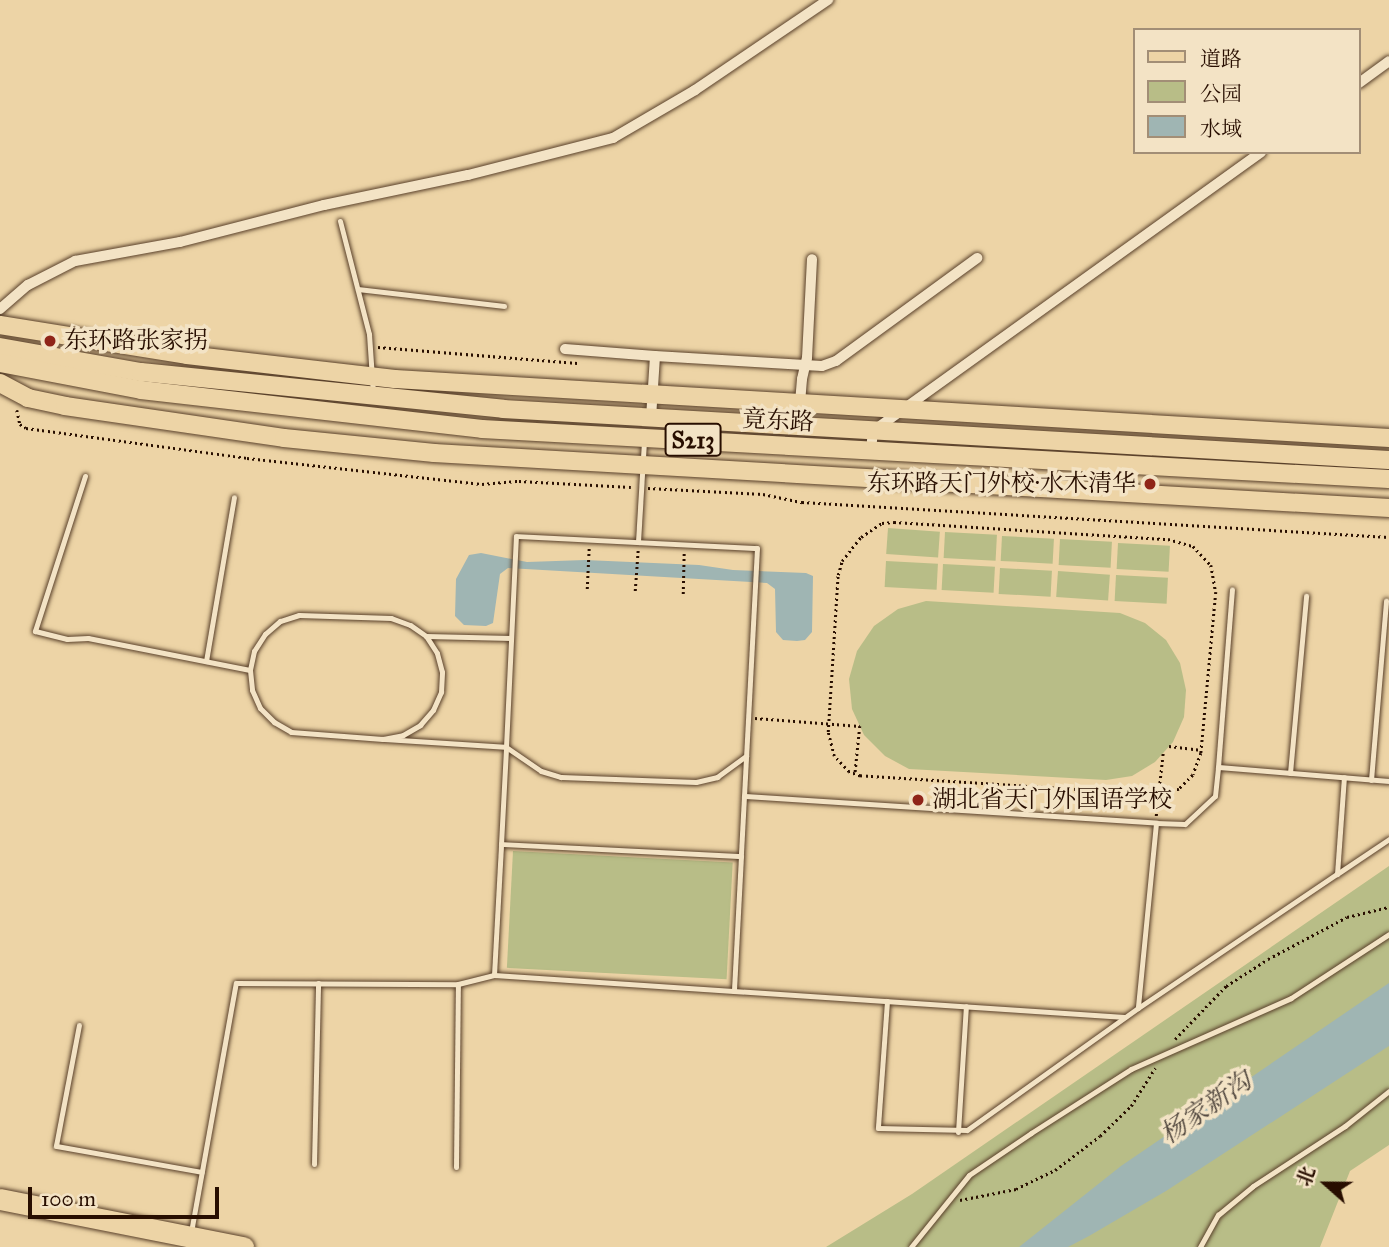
<!DOCTYPE html>
<meta charset="utf-8">
<style>
body{margin:0}
#map{position:relative;width:1389px;height:1247px;overflow:hidden;background:#edd4a6;font-family:"IM FELL Great Primer","Noto Serif SC",serif}
div>[style]{position:absolute}
.green>*{inset:0;background:#b8bd87;transform-origin:0 0}
.water>*{inset:0;background:#9fb5b3}
.path>*{height:2.5px;margin-top:-1.25px;transform-origin:0;background:repeating-linear-gradient(90deg,#280e00 0 2px,transparent 0 5.5px)}
.roads{filter:drop-shadow(0 0 2px #59402a) drop-shadow(0 0 2px #59402a)}
.lane>*{height:5px;margin:-2.5px;padding:0 2.5px;transform-origin:2.5px;border-radius:2.5px;background:#f3e3c5}
.street>*{height:10px;margin:-5px;padding:0 5px;transform-origin:5px;border-radius:5px;background:#f3e3c5}
.primary>*{height:18px;margin:-9px;padding:0 9px;transform-origin:9px;border-radius:9px;background:#edd4a6}
.highway>*{height:21px;margin:-10.5px;padding:0 10.5px;transform-origin:10.5px;border-radius:10.5px;background:#edd4a6}
.dots>*{width:19px;height:19px;translate:-50% -50%;box-sizing:border-box;border:4px solid #f3e3c5;border-radius:50%}
span{translate:-50% -50%;white-space:nowrap;text-align:center;line-height:1.15;-webkit-text-stroke:7px #f3e3c5;paint-order:stroke}
.shield-label span{padding:2px 5px;background:#f3e3c5;border:2px solid;border-radius:5px;-webkit-text-stroke-width:0}
.shield-label{font-size:23px;color:#280e00;font-weight:700}
.poi-label{font-size:24px;color:#280e00}
.left{translate:0 -50%;text-align:left}
.right{translate:-100% -50%;text-align:right}
.street-label{font-size:24px;color:#280e00}
.water-label{font-size:26px;color:#52483f;font-style:italic}
.legend{position:absolute;left:1133px;top:28px;width:228px;height:126px;box-sizing:border-box;background:#f3e3c5;border:2px solid #a28e76;margin:0;padding:9px 12px;list-style:none;font-size:21px;color:#280e00}
.legend li{display:flex;align-items:center;gap:14px;height:35px}
.legend b{width:35px;border:2px solid #a28e76}
.north{position:absolute;left:1291px;top:1149px;width:70px;height:70px;-webkit-text-stroke:5px #f3e3c5;paint-order:stroke;rotate:291deg;font-size:19px;font-weight:700;line-height:28px;text-align:center;color:#280e00}
.north::after{content:'';display:block;margin:auto;width:24px;height:32px;background:#280e00;clip-path:polygon(50% 0,100% 100%,50% 72%,0 100%)}
.scale{position:absolute;left:28px;top:1187px;width:191px;height:32px;box-sizing:border-box;border:4px solid #280e00;border-top:0;padding-left:9px;font-size:21px;line-height:24px;white-space:nowrap;color:#280e00;-webkit-text-stroke:5px #f3e3c5;paint-order:stroke}
</style>
<div id="map">
<div class="green">
<i style="left:888px;top:528px;width:52px;height:26px;rotate:4deg"></i>
<i style="left:945px;top:532px;width:52px;height:26px;rotate:3deg"></i>
<i style="left:1002px;top:536px;width:52px;height:25px;rotate:3deg"></i>
<i style="left:1060px;top:539px;width:52px;height:26px;rotate:3deg"></i>
<i style="left:1118px;top:543px;width:52px;height:26px;rotate:3deg"></i>
<i style="left:886px;top:561px;width:52px;height:26px;rotate:3deg"></i>
<i style="left:943px;top:564px;width:52px;height:26px;rotate:3deg"></i>
<i style="left:1000px;top:568px;width:52px;height:26px;rotate:3deg"></i>
<i style="left:1058px;top:571px;width:52px;height:26px;rotate:4deg"></i>
<i style="left:1116px;top:575px;width:52px;height:26px;rotate:3deg"></i>
<i style="clip-path:polygon(926px 601px,1120px 613px,1145px 623px,1166px 640px,1180px 663px,1186px 690px,1184px 717px,1173px 742px,1155px 762px,1132px 776px,1106px 780px,909px 769px,885px 756px,864px 735px,852px 709px,849px 679px,857px 651px,874px 626px,898px 609px)"></i>
<i style="left:513px;top:851px;width:220px;height:117px;rotate:3deg"></i>
<i style="clip-path:polygon(1389px 866px,1389px 1145px,1350px 1171px,1320px 1247px,826px 1247px,912px 1194px)"></i>
</div>
<div class="water">
<i style="clip-path:polygon(481px 553px,527px 562px,585px 560px,699px 565px,733px 570px,806px 573px,813px 576px,812px 632px,805px 640px,797px 641px,783px 640px,776px 632px,775px 589px,767px 583px,508px 568px,500px 574px,493px 623px,486px 626px,464px 625px,455px 616px,456px 579px,469px 555px)"></i>
<i style="clip-path:polygon(1389px 983px,1389px 1046px,1166px 1191px,1089px 1236px,1068px 1247px,1019px 1247px,1121px 1166px)"></i>
</div>
<div class="path">
<i style="left:378px;top:347px;width:200px;rotate:4.6deg"></i>
<i style="left:17px;top:410px;width:14px;rotate:78deg"></i>
<i style="left:20px;top:424px;width:7px;rotate:34deg"></i>
<i style="left:26px;top:428px;width:223px;rotate:7.7deg"></i>
<i style="left:247px;top:458px;width:236px;rotate:6.3deg"></i>
<i style="left:482px;top:484px;width:37px;rotate:-5deg"></i>
<i style="left:519px;top:481px;width:112px;rotate:3.1deg"></i>
<i style="left:648px;top:488px;width:115px;rotate:3deg"></i>
<i style="left:763px;top:494px;width:40px;rotate:12deg"></i>
<i style="left:802px;top:502px;width:588px;rotate:3.41deg"></i>
<i style="left:894px;top:522px;width:275px;rotate:3.6deg"></i>
<i style="left:1168px;top:539px;width:26px;rotate:16deg"></i>
<i style="left:1193px;top:546px;width:26px;rotate:47deg"></i>
<i style="left:1211px;top:565px;width:27px;rotate:80deg"></i>
<i style="left:1216px;top:592px;width:162px;rotate:95.3deg"></i>
<i style="left:1201px;top:753px;width:23px;rotate:110deg"></i>
<i style="left:1193px;top:775px;width:20px;rotate:135deg"></i>
<i style="left:1179px;top:789px;width:16px;rotate:158deg"></i>
<i style="left:1164px;top:795px;width:305px;rotate:-176.4deg"></i>
<i style="left:860px;top:776px;width:12px;rotate:-160deg"></i>
<i style="left:849px;top:772px;width:22px;rotate:-133deg"></i>
<i style="left:834px;top:756px;width:25px;rotate:-104deg"></i>
<i style="left:828px;top:732px;width:157px;rotate:-86.4deg"></i>
<i style="left:838px;top:575px;width:15px;rotate:-74deg"></i>
<i style="left:842px;top:561px;width:31px;rotate:-52deg"></i>
<i style="left:861px;top:537px;width:25px;rotate:-34deg"></i>
<i style="left:882px;top:523px;width:12px;rotate:-5deg"></i>
<i style="left:587px;top:589px;width:42px;rotate:-87.3deg"></i>
<i style="left:635px;top:591px;width:42px;rotate:-85.9deg"></i>
<i style="left:683px;top:594px;width:43px;rotate:-88.7deg"></i>
<i style="left:755px;top:718px;width:105px;rotate:4.4deg"></i>
<i style="left:860px;top:726px;width:49px;rotate:95.8deg"></i>
<i style="left:1169px;top:746px;width:33px;rotate:7deg"></i>
<i style="left:1156px;top:816px;width:63px;rotate:-83.7deg"></i>
<i style="left:1175px;top:1039px;width:74px;rotate:-46.1deg"></i>
<i style="left:1226px;top:986px;width:50px;rotate:-32.7deg"></i>
<i style="left:1268px;top:959px;width:89px;rotate:-28deg"></i>
<i style="left:1347px;top:917px;width:43px;rotate:-13.4deg"></i>
<i style="left:960px;top:1200px;width:57px;rotate:-11.1deg"></i>
<i style="left:1016px;top:1189px;width:43px;rotate:-26deg"></i>
<i style="left:1055px;top:1170px;width:56px;rotate:-37.1deg"></i>
<i style="left:1100px;top:1136px;width:43px;rotate:-44.1deg"></i>
<i style="left:1131px;top:1106px;width:45px;rotate:-57.7deg"></i>
</div>
<div class="roads">
<div class="lane">
<i style="left:340px;top:221px;width:117px;rotate:75.6deg"></i>
<i style="left:369px;top:334px;width:59px;rotate:86.1deg"></i>
<i style="left:358px;top:289px;width:147px;rotate:6.6deg"></i>
<i style="left:85px;top:476px;width:163px;rotate:107.9deg"></i>
<i style="left:35px;top:631px;width:33px;rotate:14deg"></i>
<i style="left:67px;top:639px;width:21px;rotate:-3deg"></i>
<i style="left:88px;top:638px;width:165px;rotate:11.2deg"></i>
<i style="left:638px;top:542px;width:101px;rotate:-86.6deg"></i>
<i style="left:426px;top:636px;width:85px;rotate:1.3deg"></i>
<i style="left:206px;top:661px;width:166px;rotate:-80.3deg"></i>
<i style="left:383px;top:739px;width:20px;rotate:-11deg"></i>
<i style="left:403px;top:735px;width:20px;rotate:-30deg"></i>
<i style="left:420px;top:725px;width:20px;rotate:-49deg"></i>
<i style="left:433px;top:710px;width:20px;rotate:-66deg"></i>
<i style="left:441px;top:692px;width:20px;rotate:-87deg"></i>
<i style="left:442px;top:672px;width:20px;rotate:-105deg"></i>
<i style="left:437px;top:653px;width:20px;rotate:-123deg"></i>
<i style="left:426px;top:636px;width:19px;rotate:-145deg"></i>
<i style="left:410px;top:625px;width:20px;rotate:-160deg"></i>
<i style="left:391px;top:618px;width:92px;rotate:-178.1deg"></i>
<i style="left:299px;top:615px;width:20px;rotate:162deg"></i>
<i style="left:280px;top:621px;width:20px;rotate:139deg"></i>
<i style="left:265px;top:634px;width:20px;rotate:123deg"></i>
<i style="left:254px;top:651px;width:19px;rotate:102deg"></i>
<i style="left:250px;top:670px;width:20px;rotate:84deg"></i>
<i style="left:252px;top:690px;width:20px;rotate:66deg"></i>
<i style="left:260px;top:708px;width:20px;rotate:45deg"></i>
<i style="left:274px;top:722px;width:20px;rotate:30deg"></i>
<i style="left:291px;top:732px;width:92px;rotate:4.4deg"></i>
<i style="left:383px;top:739px;width:123px;rotate:3.7deg"></i>
<i style="left:506px;top:747px;width:211px;rotate:-87.3deg"></i>
<i style="left:516px;top:536px;width:241px;rotate:2.9deg"></i>
<i style="left:757px;top:548px;width:308px;rotate:93deg"></i>
<i style="left:506px;top:747px;width:42px;rotate:34.4deg"></i>
<i style="left:541px;top:771px;width:21px;rotate:17deg"></i>
<i style="left:561px;top:777px;width:135px;rotate:2.1deg"></i>
<i style="left:696px;top:782px;width:22px;rotate:-13deg"></i>
<i style="left:717px;top:777px;width:36px;rotate:-36deg"></i>
<i style="left:1218px;top:767px;width:178px;rotate:-85.5deg"></i>
<i style="left:1290px;top:773px;width:178px;rotate:-84.8deg"></i>
<i style="left:1371px;top:780px;width:180px;rotate:-85.2deg"></i>
<i style="left:744px;top:796px;width:413px;rotate:3.7deg"></i>
<i style="left:1156px;top:823px;width:186px;rotate:95.6deg"></i>
<i style="left:1156px;top:823px;width:29px;rotate:2deg"></i>
<i style="left:1185px;top:824px;width:41px;rotate:-43deg"></i>
<i style="left:1215px;top:796px;width:29px;rotate:-84deg"></i>
<i style="left:1218px;top:767px;width:172px;rotate:4.7deg"></i>
<i style="left:501px;top:844px;width:97px;rotate:-87deg"></i>
<i style="left:1337px;top:874px;width:63px;rotate:-33.9deg"></i>
<i style="left:494px;top:975px;width:131px;rotate:-86.9deg"></i>
<i style="left:501px;top:844px;width:240px;rotate:2.9deg"></i>
<i style="left:741px;top:856px;width:135px;rotate:93deg"></i>
<i style="left:887px;top:1001px;width:127px;rotate:94.1deg"></i>
<i style="left:878px;top:1128px;width:89px;rotate:1.3deg"></i>
<i style="left:967px;top:1130px;width:210px;rotate:-35.5deg"></i>
<i style="left:1138px;top:1008px;width:240px;rotate:-34deg"></i>
<i style="left:1337px;top:874px;width:97px;rotate:-85.9deg"></i>
<i style="left:79px;top:1025px;width:123px;rotate:100.8deg"></i>
<i style="left:56px;top:1146px;width:148px;rotate:10.1deg"></i>
<i style="left:958px;top:1132px;width:126px;rotate:-86.4deg"></i>
<i style="left:314px;top:1164px;width:181px;rotate:-88.7deg"></i>
<i style="left:456px;top:1167px;width:183px;rotate:-89.4deg"></i>
<i style="left:191px;top:1232px;width:253px;rotate:-79.8deg"></i>
<i style="left:236px;top:983px;width:222px;rotate:0.3deg"></i>
<i style="left:458px;top:984px;width:37px;rotate:-14deg"></i>
<i style="left:494px;top:975px;width:632px;rotate:3.81deg"></i>
<i style="left:911px;top:1247px;width:92px;rotate:-51.1deg"></i>
<i style="left:969px;top:1175px;width:75px;rotate:-34.1deg"></i>
<i style="left:1031px;top:1133px;width:119px;rotate:-32.6deg"></i>
<i style="left:1131px;top:1069px;width:175px;rotate:-23.9deg"></i>
<i style="left:1291px;top:998px;width:117px;rotate:-33.1deg"></i>
<i style="left:1200px;top:1247px;width:37px;rotate:-61deg"></i>
<i style="left:1218px;top:1215px;width:45px;rotate:-39.6deg"></i>
<i style="left:1253px;top:1186px;width:110px;rotate:-33.1deg"></i>
<i style="left:1345px;top:1126px;width:56px;rotate:-38.5deg"></i>
</div>
<div class="street">
<i style="left:1359px;top:83px;width:37px;rotate:-36deg"></i>
<i style="left:0;top:309px;width:37px;rotate:-41deg"></i>
<i style="left:28px;top:285px;width:53px;rotate:-27.1deg"></i>
<i style="left:75px;top:261px;width:107px;rotate:-10.3deg"></i>
<i style="left:180px;top:242px;width:149px;rotate:-14.4deg"></i>
<i style="left:324px;top:205px;width:147px;rotate:-11.8deg"></i>
<i style="left:468px;top:175px;width:150px;rotate:-14.3deg"></i>
<i style="left:613px;top:138px;width:95px;rotate:-30.3deg"></i>
<i style="left:695px;top:90px;width:161px;rotate:-34.1deg"></i>
<i style="left:565px;top:349px;width:90px;rotate:4.4deg"></i>
<i style="left:651px;top:418px;width:62px;rotate:-86.3deg"></i>
<i style="left:655px;top:356px;width:167px;rotate:3.4deg"></i>
<i style="left:822px;top:366px;width:15px;rotate:-20deg"></i>
<i style="left:836px;top:361px;width:175px;rotate:-36.1deg"></i>
<i style="left:798px;top:426px;width:47px;rotate:-85.1deg"></i>
<i style="left:802px;top:379px;width:22px;rotate:-77deg"></i>
<i style="left:807px;top:358px;width:99px;rotate:-87.1deg"></i>
<i style="left:871px;top:450px;width:19px;rotate:-84deg"></i>
<i style="left:873px;top:431px;width:478px;rotate:-35.7deg"></i>
</div>
<div class="primary">
<i style="left:0;top:325px;width:189px;rotate:9.1deg"></i>
<i style="left:187px;top:355px;width:209px;rotate:6.6deg"></i>
<i style="left:395px;top:379px;width:996px;rotate:3.4deg"></i>
<i style="left:0;top:347px;width:143px;rotate:10.1deg"></i>
<i style="left:141px;top:372px;width:364px;rotate:5.8deg"></i>
<i style="left:503px;top:409px;width:887px;rotate:3.29deg"></i>
<i style="left:0;top:363px;width:144px;rotate:10.8deg"></i>
<i style="left:141px;top:390px;width:343px;rotate:6.5deg"></i>
<i style="left:482px;top:429px;width:908px;rotate:3.16deg"></i>
<i style="left:0;top:383px;width:32px;rotate:28deg"></i>
<i style="left:28px;top:398px;width:38px;rotate:12deg"></i>
<i style="left:65px;top:406px;width:221px;rotate:8.3deg"></i>
<i style="left:284px;top:438px;width:151px;rotate:5.7deg"></i>
<i style="left:434px;top:453px;width:957px;rotate:3.3deg"></i>
</div>
<div class="highway">
<i style="left:0;top:1199px;width:248px;rotate:11.2deg"></i>
</div>
</div>
<div class="dots">
<i style="left:50px;top:341px;background:#8f2418"></i>
<i style="left:1150px;top:484px;background:#8f2418"></i>
<i style="left:918px;top:800px;background:#8f2418"></i>
</div>
<div class="shield-label">
<span style="left:693px;top:440px">S213</span>
</div>
<div class="poi-label">
<span class="left" style="left:64px;top:341px">东环路张家拐</span>
<span class="right" style="left:1136px;top:484px">东环路天门外校·水木清华</span>
<span class="left" style="left:932px;top:800px">湖北省天门外国语学校</span>
</div>
<div class="street-label">
<span style="left:778px;top:421px;rotate:3deg">竟东路</span>
</div>
<div class="water-label">
<span style="left:1206px;top:1108px;rotate:-35deg">杨家新沟</span>
</div>
<ul class="legend">
<li><b style="height:9px;background:#edd4a6"></b>道路</li>
<li><b style="height:19px;background:#b8bd87"></b>公园</li>
<li><b style="height:19px;background:#9fb5b3"></b>水域</li>
</ul>
<div class="north">北</div>
<div class="scale">100 m</div>
</div>
